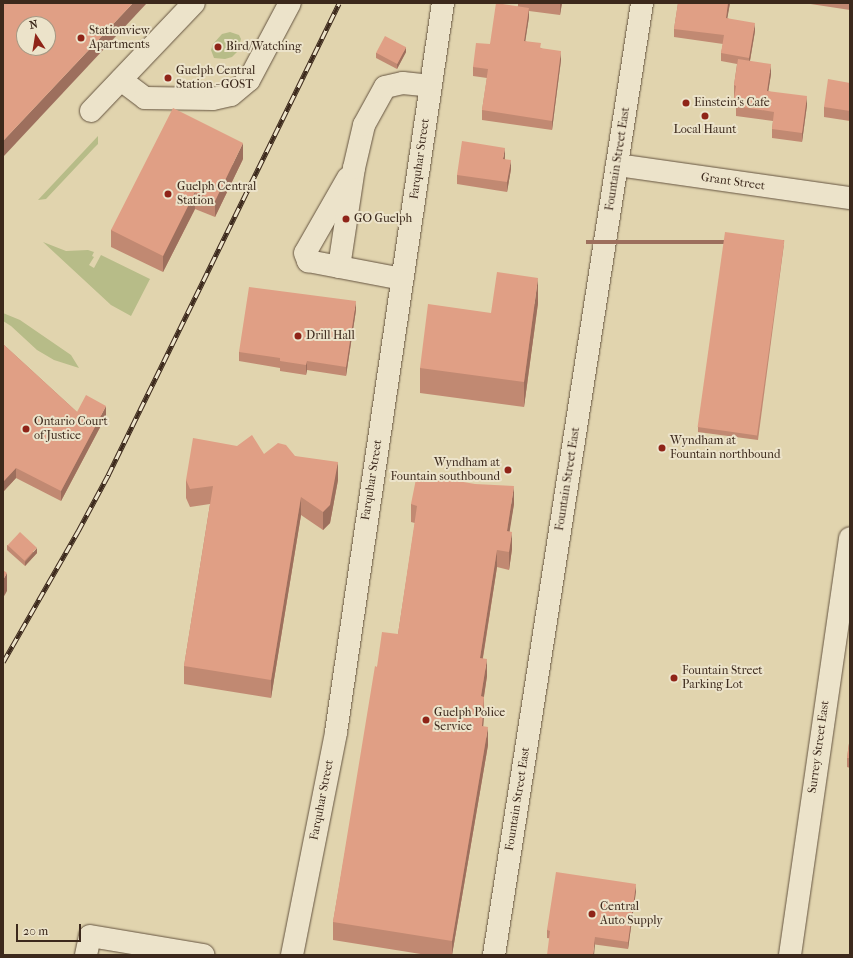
<!DOCTYPE html>
<style>
body{margin:0}
#map{position:relative;width:853px;height:958px;overflow:hidden;background:#e1d4ae;font-family:"IM FELL French Canon",serif}
div>[style]{position:absolute}
.green>*{inset:0;background:#b7bc88}
.roads{filter:drop-shadow(0 0 1px #655440) drop-shadow(0 0 1px #655440)}
.minor>*{height:22px;margin:-11px;padding:0 11px;transform-origin:11px;border-radius:11px;background:#ece3ca}
.rail>*{height:4.5px;margin-top:-2.25px;transform-origin:0;background:repeating-linear-gradient(90deg,#ece3ca 0 9px,#3c291c 0 18px);box-sizing:border-box;border-block:1px solid #3c291c}
.wall>*{inset:0;background:#c18972}
.shaded-wall>*{inset:0;background:#9d6f5d;transform-origin:0 0}
.building>*{inset:0;background:#e09f85;transform-origin:0 0}
.dots>*{width:11px;height:11px;translate:-50% -50%;box-sizing:border-box;border:2px solid #ece3ca;border-radius:50%}
span{translate:-50% -50%;white-space:nowrap;text-align:center;line-height:1.15;-webkit-text-stroke:4px #ece3ca;paint-order:stroke}
.poi-label{font-size:12px;color:#3c291c}
.left{translate:0 -50%;text-align:left}
.right{translate:-100% -50%;text-align:right}
.street-label{font-size:12px;color:#3c291c}
.frame{position:absolute;inset:0;border:4px solid #3c291c;pointer-events:none}
.north{position:absolute;left:16px;top:16px;width:40px;height:40px;box-sizing:border-box;background:#ece3ca;border:1px solid #a69984;border-radius:50%;rotate:348deg;font-size:11px;font-weight:700;line-height:16px;text-align:center;color:#3c291c}
.north::after{content:'';display:block;margin:auto;width:14px;height:18px;background:#8f2418;clip-path:polygon(50% 0,100% 100%,50% 72%,0 100%)}
.scale{position:absolute;left:16px;top:924px;width:65px;height:18px;box-sizing:border-box;border:2px solid #3c291c;border-top:0;padding-left:5px;font-size:12px;line-height:14px;white-space:nowrap;color:#3c291c;-webkit-text-stroke:3px #ece3ca;paint-order:stroke}
</style>
<div id="map">
<div class="green">
<i style="clip-path:polygon(230px 32px,239px 35px,241px 39px,237px 52px,232px 57px,225px 59px,214px 58px,211px 50px,213px 44px,222px 34px)"></i>
<i style="clip-path:polygon(98px 136px,98px 144px,94px 148px,46px 199px,38px 200px)"></i>
<i style="clip-path:polygon(43px 242px,66px 251px,88px 250px,94px 252px,92px 256px,94px 257px,89px 265px,94px 268px,101px 255px,150px 279px,131px 316px,111px 305px)"></i>
<i style="clip-path:polygon(3px 313px,20px 320px,71px 355px,79px 368px,54px 360px,37px 350px,11px 326px,3px 321px)"></i>
</div>
<div class="roads">
<div class="minor">
<i style="left:121px;top:80px;width:30px;rotate:37deg"></i>
<i style="left:145px;top:98px;width:68px;rotate:0.8deg"></i>
<i style="left:213px;top:99px;width:18px;rotate:-13deg"></i>
<i style="left:231px;top:95px;width:23px;rotate:-40deg"></i>
<i style="left:249px;top:80px;width:87px;rotate:-62deg"></i>
<i style="left:91px;top:111px;width:149px;rotate:-46.4deg"></i>
<i style="left:617px;top:165px;width:235px;rotate:8.1deg"></i>
<i style="left:348px;top:178px;width:86px;rotate:119.8deg"></i>
<i style="left:305px;top:253px;width:9px;rotate:69deg"></i>
<i style="left:308px;top:261px;width:96px;rotate:10.8deg"></i>
<i style="left:339px;top:267px;width:100px;rotate:-81.4deg"></i>
<i style="left:354px;top:168px;width:44px;rotate:-76.9deg"></i>
<i style="left:364px;top:125px;width:43px;rotate:-61.1deg"></i>
<i style="left:385px;top:87px;width:18px;rotate:-13deg"></i>
<i style="left:403px;top:83px;width:28px;rotate:6deg"></i>
<i style="left:86px;top:955px;width:19px;rotate:-78deg"></i>
<i style="left:90px;top:936px;width:115px;rotate:9.5deg"></i>
<i style="left:292px;top:955px;width:227px;rotate:-78.8deg"></i>
<i style="left:336px;top:732px;width:737px;rotate:-81.65deg"></i>
<i style="left:494px;top:955px;width:963px;rotate:-81.16deg"></i>
<i style="left:790px;top:955px;width:421px;rotate:-81.8deg"></i>
</div>
</div>
<div class="rail">
<i style="left:3px;top:662px;width:151px;rotate:-60.2deg"></i>
<i style="left:78px;top:531px;width:64px;rotate:-61.8deg"></i>
<i style="left:108px;top:475px;width:525px;rotate:-63.92deg"></i>
</div>
<div class="wall">
<i style="clip-path:polygon(518px 3px,562px 3px,560px 15px,529px 11px,529px 17px,525px 41px,541px 48px,561px 60px,552px 130px,482px 120px,482px 110px,487px 78px,473px 76px,473px 67px,518px 6px)"></i>
<i style="clip-path:polygon(678px 3px,730px 3px,727px 18px,755px 31px,750px 61px,771px 74px,768px 91px,807px 105px,802px 142px,772px 138px,772px 129px,773px 121px,736px 116px,736px 108px,734px 108px,734px 85px,737px 64px,721px 61px,721px 53px,723px 44px,674px 37px,674px 29px)"></i>
<i style="clip-path:polygon(804px 3px,850px 3px,850px 10px)"></i>
<i style="clip-path:polygon(406px 52px,397px 69px,376px 58px,376px 53px)"></i>
<i style="clip-path:polygon(850px 83px,850px 121px,824px 117px,824px 107px)"></i>
<i style="clip-path:polygon(505px 157px,505px 159px,511px 169px,507px 192px,457px 184px,457px 175px)"></i>
<i style="clip-path:polygon(243px 159px,215px 217px,195px 209px,163px 272px,111px 247px,111px 230px)"></i>
<i style="clip-path:polygon(784px 244px,758px 440px,698px 432px,698px 427px)"></i>
<i style="clip-path:polygon(538px 303px,524px 407px,420px 393px,420px 368px,491px 313px)"></i>
<i style="clip-path:polygon(356px 310px,346px 376px,307px 370px,306px 375px,280px 371px,280px 368px,239px 361px,239px 352px)"></i>
<i style="clip-path:polygon(3px 344px,77px 412px,106px 416px,61px 501px,16px 478px,3px 492px)"></i>
<i style="clip-path:polygon(264px 454px,295px 456px,338px 480px,330px 523px,323px 530px,301px 515px,271px 698px,184px 684px,184px 666px,210px 504px,190px 507px,186px 498px,186px 480px)"></i>
<i style="clip-path:polygon(411px 504px,514px 504px,509px 531px,512px 549px,509px 570px,497px 567px,483px 658px,487px 676px,484px 697px,484px 715px,483px 726px,488px 745px,452px 955px,427px 955px,333px 940px,333px 922px,377px 667px,398px 634px,415px 523px,411px 522px)"></i>
<i style="clip-path:polygon(7px 545px,37px 553px,25px 566px,7px 550px)"></i>
<i style="clip-path:polygon(850px 736px,850px 768px,847px 767px,847px 758px)"></i>
<i style="clip-path:polygon(636px 891px,628px 949px,547px 938px,547px 930px)"></i>
</div>
<div class="shaded-wall">
<i style="clip-path:polygon(133px 3px,147px 3px,3px 157px,3px 141px)"></i>
<i style="clip-path:polygon(560px 3px,562px 3px,560px 15px)"></i>
<i style="clip-path:polygon(728px 3px,730px 3px,726px 26px,726px 18px)"></i>
<i style="clip-path:polygon(529px 8px,529px 17px,524px 50px,524px 41px)"></i>
<i style="clip-path:polygon(755px 23px,755px 31px,749px 66px,749px 58px)"></i>
<i style="clip-path:polygon(406px 47px,406px 52px,397px 69px,397px 64px)"></i>
<i style="clip-path:polygon(561px 51px,561px 60px,552px 130px,552px 121px)"></i>
<i style="clip-path:polygon(771px 64px,771px 74px,767px 100px,767px 91px)"></i>
<i style="clip-path:polygon(807px 96px,807px 105px,802px 142px,802px 133px)"></i>
<i style="clip-path:polygon(243px 143px,243px 159px,215px 217px,215px 201px)"></i>
<i style="clip-path:polygon(505px 148px,505px 157px,503px 168px,503px 159px)"></i>
<i style="clip-path:polygon(511px 160px,511px 169px,507px 192px,507px 182px)"></i>
<i style="clip-path:polygon(195px 192px,195px 209px,163px 272px,163px 256px)"></i>
<i style="left:784px;top:240px;width:4px;height:198px;rotate:90deg"></i>
<i style="clip-path:polygon(538px 278px,538px 303px,524px 407px,524px 382px)"></i>
<i style="clip-path:polygon(356px 301px,356px 310px,346px 376px,346px 367px)"></i>
<i style="clip-path:polygon(307px 361px,307px 370px,306px 375px,306px 365px)"></i>
<i style="clip-path:polygon(106px 406px,106px 416px,61px 501px,61px 491px)"></i>
<i style="clip-path:polygon(338px 462px,338px 480px,330px 523px,323px 530px,323px 512px)"></i>
<i style="clip-path:polygon(16px 468px,16px 478px,3px 492px,3px 482px)"></i>
<i style="clip-path:polygon(514px 486px,514px 504px,507px 548px,507px 531px)"></i>
<i style="clip-path:polygon(301px 497px,301px 515px,271px 698px,271px 680px)"></i>
<i style="clip-path:polygon(512px 532px,512px 549px,509px 570px,509px 552px)"></i>
<i style="clip-path:polygon(37px 548px,37px 553px,25px 566px,25px 562px)"></i>
<i style="clip-path:polygon(497px 550px,497px 567px,480px 675px,480px 658px)"></i>
<i style="clip-path:polygon(7px 573px,7px 591px,3px 598px,3px 580px)"></i>
<i style="clip-path:polygon(487px 659px,487px 676px,481px 714px,481px 696px)"></i>
<i style="clip-path:polygon(484px 697px,484px 715px,482px 743px,482px 726px)"></i>
<i style="clip-path:polygon(488px 727px,488px 745px,452px 955px,452px 941px)"></i>
<i style="clip-path:polygon(636px 884px,636px 891px,628px 949px,628px 942px)"></i>
<i style="clip-path:polygon(595px 937px,595px 945px,594px 955px,593px 955px)"></i>
</div>
<div class="building">
<i style="clip-path:polygon(evenodd,3px 3px,133px 3px,3px 141px,3px 3px,24px 24px,48px 24px,48px 48px,24px 48px,24px 24px)"></i>
<i style="clip-path:polygon(496px 3px,529px 8px,524px 41px,541px 43px,540px 48px,561px 51px,552px 121px,482px 110px,488px 69px,473px 67px,476px 43px,490px 44px)"></i>
<i style="clip-path:polygon(678px 3px,728px 3px,726px 18px,755px 23px,749px 58px,721px 53px,724px 35px,674px 29px)"></i>
<i style="left:385px;top:36px;width:24px;height:19px;rotate:28deg"></i>
<i style="clip-path:polygon(738px 59px,771px 64px,767px 91px,807px 96px,802px 133px,772px 129px,774px 112px,736px 106px,737px 99px,734px 99px,736px 86px,734px 85px)"></i>
<i style="clip-path:polygon(828px 79px,850px 83px,850px 111px,824px 107px)"></i>
<i style="clip-path:polygon(173px 108px,243px 143px,215px 201px,195px 192px,163px 256px,111px 230px)"></i>
<i style="clip-path:polygon(462px 141px,505px 148px,503px 159px,511px 160px,507px 182px,457px 175px)"></i>
<i style="left:725px;top:232px;width:60px;height:197px;rotate:8deg"></i>
<i style="clip-path:polygon(497px 272px,538px 278px,524px 382px,420px 368px,428px 304px,491px 313px)"></i>
<i style="clip-path:polygon(249px 287px,356px 301px,346px 367px,307px 361px,306px 365px,280px 361px,280px 358px,239px 352px)"></i>
<i style="clip-path:polygon(3px 344px,77px 412px,86px 395px,106px 406px,61px 491px,16px 468px,3px 482px)"></i>
<i style="clip-path:polygon(252px 435px,264px 454px,278px 443px,286px 445px,295px 456px,338px 462px,330px 505px,323px 512px,301px 497px,271px 680px,184px 666px,213px 486px,190px 489px,186px 480px,193px 438px,237px 446px)"></i>
<i style="clip-path:polygon(417px 474px,475px 484px,514px 486px,507px 531px,512px 532px,509px 552px,497px 550px,480px 658px,487px 659px,481px 696px,484px 697px,482px 726px,488px 727px,452px 941px,333px 922px,375px 666px,377px 667px,382px 632px,398px 634px,417px 506px,411px 504px)"></i>
<i style="left:20px;top:532px;width:23px;height:18px;rotate:43deg"></i>
<i style="clip-path:polygon(3px 570px,7px 573px,3px 580px)"></i>
<i style="clip-path:polygon(850px 736px,850px 758px,847px 758px)"></i>
<i style="clip-path:polygon(556px 872px,636px 884px,628px 942px,595px 937px,593px 955px,547px 955px,550px 931px,547px 930px)"></i>
</div>
<div class="dots">
<i style="left:81px;top:38px;background:#8f2418"></i>
<i style="left:218px;top:47px;background:#8f2418"></i>
<i style="left:168px;top:78px;background:#8f2418"></i>
<i style="left:686px;top:103px;background:#8f2418"></i>
<i style="left:705px;top:116px;background:#8f2418"></i>
<i style="left:168px;top:194px;background:#8f2418"></i>
<i style="left:346px;top:219px;background:#8f2418"></i>
<i style="left:298px;top:336px;background:#8f2418"></i>
<i style="left:26px;top:429px;background:#8f2418"></i>
<i style="left:662px;top:448px;background:#8f2418"></i>
<i style="left:508px;top:470px;background:#8f2418"></i>
<i style="left:674px;top:678px;background:#8f2418"></i>
<i style="left:426px;top:720px;background:#8f2418"></i>
<i style="left:592px;top:914px;background:#8f2418"></i>
</div>
<div class="poi-label">
<span class="left" style="left:89px;top:38px">Stationview<br>Apartments</span>
<span class="left" style="left:226px;top:47px">Bird/Watching</span>
<span class="left" style="left:176px;top:78px">Guelph Central<br>Station - GOST</span>
<span class="left" style="left:694px;top:103px">Einstein's Cafe</span>
<span style="left:705px;top:130px">Local Haunt</span>
<span class="left" style="left:177px;top:194px">Guelph Central<br>Station</span>
<span class="left" style="left:354px;top:219px">GO Guelph</span>
<span class="left" style="left:306px;top:336px">Drill Hall</span>
<span class="left" style="left:34px;top:429px">Ontario Court<br>of Justice</span>
<span class="left" style="left:670px;top:448px">Wyndham at<br>Fountain northbound</span>
<span class="right" style="left:500px;top:470px">Wyndham at<br>Fountain southbound</span>
<span class="left" style="left:682px;top:678px">Fountain Street<br>Parking Lot</span>
<span class="left" style="left:434px;top:720px">Guelph Police<br>Service</span>
<span class="left" style="left:600px;top:914px">Central<br>Auto Supply</span>
</div>
<div class="street-label">
<span style="left:420px;top:159px;rotate:-82deg">Farquhar Street</span>
<span style="left:618px;top:159px;rotate:-81deg">Fountain Street East</span>
<span style="left:733px;top:182px;rotate:8deg">Grant Street</span>
<span style="left:568px;top:479px;rotate:-81deg">Fountain Street East</span>
<span style="left:372px;top:480px;rotate:-81deg">Farquhar Street</span>
<span style="left:819px;top:747px;rotate:-82deg">Surrey Street East</span>
<span style="left:518px;top:799px;rotate:-81deg">Fountain Street East</span>
<span style="left:322px;top:800px;rotate:-79deg">Farquhar Street</span>
</div>
<div class="frame"></div>
<div class="north">N</div>
<div class="scale">20 m</div>
</div>
